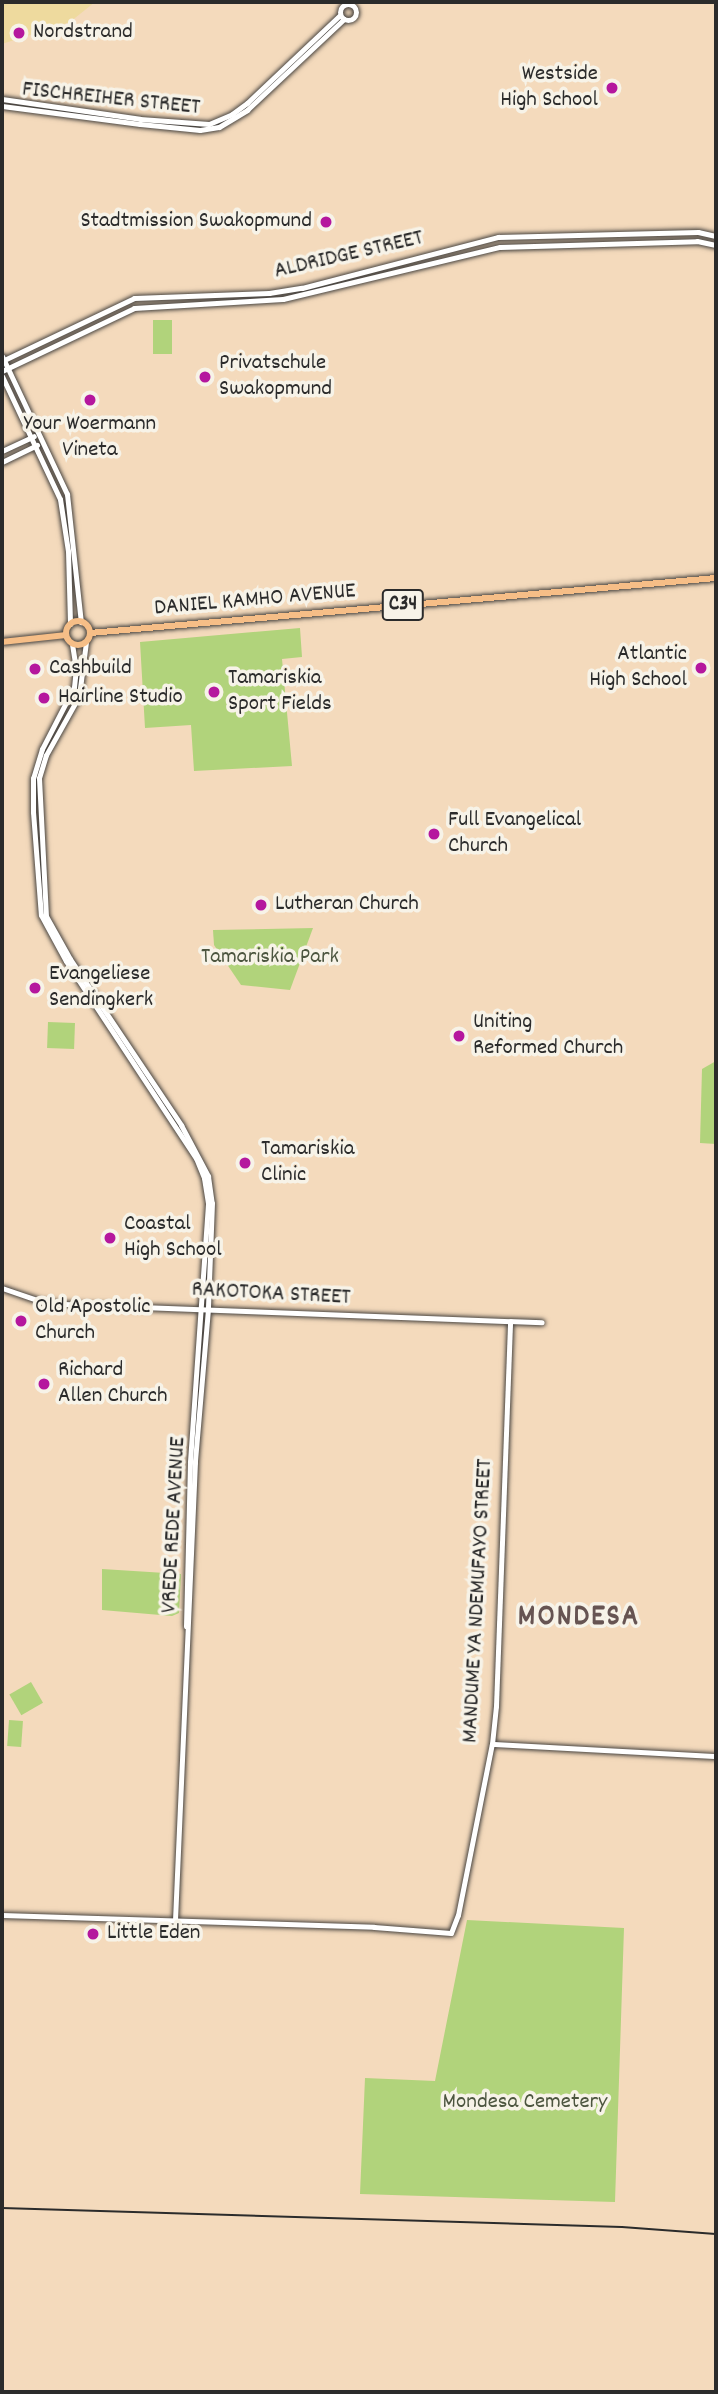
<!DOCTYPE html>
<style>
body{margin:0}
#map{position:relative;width:718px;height:2394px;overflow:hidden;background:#f4dabc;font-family:Dekko,sans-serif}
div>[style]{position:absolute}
.green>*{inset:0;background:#b1d37b;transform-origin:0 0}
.sand>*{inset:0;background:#eeda9e}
.roads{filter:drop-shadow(0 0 2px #494541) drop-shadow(0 0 2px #494541)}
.tertiary>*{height:5px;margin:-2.5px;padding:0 2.5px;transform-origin:2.5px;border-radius:2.5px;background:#fff}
.tertiary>.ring{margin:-2.5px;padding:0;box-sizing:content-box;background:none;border:5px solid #fff;border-radius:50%}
.primary>*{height:6px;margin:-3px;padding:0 3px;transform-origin:3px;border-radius:3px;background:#f6be87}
.primary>.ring{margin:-3px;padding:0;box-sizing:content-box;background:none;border:6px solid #f6be87;border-radius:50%}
.rail>*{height:2px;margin:-1px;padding:0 1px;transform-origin:1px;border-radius:1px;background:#2b2b2b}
.dots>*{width:19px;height:19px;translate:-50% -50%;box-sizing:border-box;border:4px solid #f7f3e8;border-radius:50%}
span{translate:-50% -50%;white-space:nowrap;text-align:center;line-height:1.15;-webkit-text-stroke:7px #f7f3e8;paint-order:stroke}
.shield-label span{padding:2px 5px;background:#f7f3e8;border:2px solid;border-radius:5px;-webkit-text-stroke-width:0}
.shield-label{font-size:21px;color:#2b2b2b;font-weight:700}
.poi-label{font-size:23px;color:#2b2b2b}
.left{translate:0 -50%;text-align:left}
.right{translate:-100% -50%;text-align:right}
.street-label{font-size:23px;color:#2b2b2b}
.park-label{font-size:23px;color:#4c553f}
.district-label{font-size:30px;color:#665452;font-weight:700;letter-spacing:2px}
.frame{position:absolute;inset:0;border:4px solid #2b2b2b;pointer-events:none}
</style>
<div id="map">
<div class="green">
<i style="left:153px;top:320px;width:19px;height:34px"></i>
<i style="clip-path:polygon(300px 628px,302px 657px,282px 659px,292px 766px,194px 771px,191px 725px,145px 728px,140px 642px)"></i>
<i style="clip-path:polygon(313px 928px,290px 990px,241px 985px,214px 945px,213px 930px)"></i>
<i style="left:48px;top:1022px;width:27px;height:26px;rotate:2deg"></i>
<i style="clip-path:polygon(716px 1061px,716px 1144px,700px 1143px,702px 1069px)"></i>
<i style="clip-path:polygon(102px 1569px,181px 1574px,179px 1613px,172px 1616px,102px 1610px)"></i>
<i style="left:31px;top:1682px;width:24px;height:25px;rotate:60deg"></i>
<i style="left:9px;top:1720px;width:14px;height:26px;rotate:4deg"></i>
<i style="clip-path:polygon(467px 1920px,624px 1928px,615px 2202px,360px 2194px,365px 2078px,435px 2081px)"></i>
</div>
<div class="sand">
<i style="clip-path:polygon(2px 2px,95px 2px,70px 22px,2px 44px)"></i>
</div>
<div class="roads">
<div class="tertiary">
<i class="ring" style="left:340px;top:4px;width:11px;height:11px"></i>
<i style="left:2px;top:99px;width:139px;rotate:8.2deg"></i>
<i style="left:140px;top:119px;width:69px;rotate:4.1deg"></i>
<i style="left:209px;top:124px;width:25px;rotate:-23deg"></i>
<i style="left:232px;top:114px;width:19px;rotate:-36deg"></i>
<i style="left:247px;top:103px;width:128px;rotate:-43.4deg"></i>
<i style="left:2px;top:106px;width:139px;rotate:7.4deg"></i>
<i style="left:140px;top:124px;width:60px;rotate:5.7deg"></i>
<i style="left:200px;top:130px;width:19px;rotate:-9deg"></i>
<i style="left:219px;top:127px;width:33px;rotate:-31deg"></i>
<i style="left:247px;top:110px;width:133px;rotate:-43.2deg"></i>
<i style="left:2px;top:356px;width:153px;rotate:64.8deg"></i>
<i style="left:67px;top:494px;width:129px;rotate:83.8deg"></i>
<i style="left:2px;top:361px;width:146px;rotate:-25.5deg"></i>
<i style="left:134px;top:298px;width:135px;rotate:-2.1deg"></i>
<i style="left:269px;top:293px;width:33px;rotate:-9deg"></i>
<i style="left:302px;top:288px;width:203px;rotate:-14.6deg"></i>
<i style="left:498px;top:237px;width:200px;rotate:-1.4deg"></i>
<i style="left:698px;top:232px;width:18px;rotate:13deg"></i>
<i style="left:2px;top:371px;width:146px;rotate:-25.5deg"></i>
<i style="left:134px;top:308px;width:149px;rotate:-3.5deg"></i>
<i style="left:283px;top:299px;width:223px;rotate:-13.5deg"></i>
<i style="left:500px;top:247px;width:197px;rotate:-1.7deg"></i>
<i style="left:697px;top:241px;width:19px;rotate:12deg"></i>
<i style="left:2px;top:376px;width:136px;rotate:64.8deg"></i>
<i style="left:60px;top:499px;width:53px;rotate:81.3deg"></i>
<i style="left:68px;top:551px;width:73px;rotate:88.4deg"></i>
<i style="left:2px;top:451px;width:35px;rotate:-25deg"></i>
<i style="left:2px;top:462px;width:39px;rotate:-26deg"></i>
<i style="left:86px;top:642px;width:54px;rotate:97.4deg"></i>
<i style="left:79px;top:696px;width:68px;rotate:119.2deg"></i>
<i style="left:46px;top:755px;width:24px;rotate:107deg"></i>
<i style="left:39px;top:778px;width:138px;rotate:87.1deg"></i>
<i style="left:46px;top:916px;width:49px;rotate:60.8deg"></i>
<i style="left:70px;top:959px;width:200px;rotate:56.2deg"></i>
<i style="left:181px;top:1125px;width:58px;rotate:62.1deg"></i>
<i style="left:208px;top:1176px;width:27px;rotate:82deg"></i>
<i style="left:212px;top:1203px;width:106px;rotate:92.2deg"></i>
<i style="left:208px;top:1309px;width:154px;rotate:94.9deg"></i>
<i style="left:195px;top:1462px;width:457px;rotate:92.5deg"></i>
<i style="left:72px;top:644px;width:24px;rotate:81deg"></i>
<i style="left:76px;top:668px;width:19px;rotate:96deg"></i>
<i style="left:74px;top:687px;width:70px;rotate:117.3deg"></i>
<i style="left:42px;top:749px;width:30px;rotate:107deg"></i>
<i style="left:33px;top:778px;width:34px;rotate:90deg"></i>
<i style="left:33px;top:812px;width:103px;rotate:85.6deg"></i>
<i style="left:41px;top:915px;width:52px;rotate:61.5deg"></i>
<i style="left:66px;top:961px;width:236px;rotate:56.6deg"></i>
<i style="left:196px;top:1158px;width:22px;rotate:68deg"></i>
<i style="left:204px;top:1178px;width:26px;rotate:81deg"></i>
<i style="left:208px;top:1204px;width:259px;rotate:94deg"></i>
<i style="left:190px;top:1462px;width:164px;rotate:91.4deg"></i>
<i style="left:2px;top:1288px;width:39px;rotate:19deg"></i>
<i style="left:39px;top:1301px;width:25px;rotate:7deg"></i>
<i style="left:64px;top:1304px;width:478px;rotate:2.2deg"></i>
<i style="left:492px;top:1744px;width:224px;rotate:3.1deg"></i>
<i style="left:2px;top:1915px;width:372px;rotate:1.8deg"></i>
<i style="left:374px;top:1927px;width:77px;rotate:4.5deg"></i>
<i style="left:451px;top:1933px;width:19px;rotate:-69deg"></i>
<i style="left:458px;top:1915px;width:174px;rotate:-78.8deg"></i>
<i style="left:492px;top:1744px;width:38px;rotate:-84deg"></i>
<i style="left:496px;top:1706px;width:385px;rotate:-87.9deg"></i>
</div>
<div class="primary">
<i class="ring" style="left:66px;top:621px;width:18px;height:18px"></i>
<i style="left:90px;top:633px;width:628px;rotate:-5.02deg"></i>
<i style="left:2px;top:642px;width:64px;rotate:-6.2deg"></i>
</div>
</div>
<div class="rail">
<i style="left:2px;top:2208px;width:620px;rotate:1.76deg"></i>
<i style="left:622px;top:2227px;width:94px;rotate:4.3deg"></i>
</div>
<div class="dots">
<i style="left:19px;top:33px;background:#b5179e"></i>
<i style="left:612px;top:88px;background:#b5179e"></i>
<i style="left:326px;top:222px;background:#b5179e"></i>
<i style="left:205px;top:377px;background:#b5179e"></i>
<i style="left:90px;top:400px;background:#b5179e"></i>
<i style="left:701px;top:668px;background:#b5179e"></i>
<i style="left:35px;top:669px;background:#b5179e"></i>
<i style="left:214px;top:692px;background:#b5179e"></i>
<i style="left:44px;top:698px;background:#b5179e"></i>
<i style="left:434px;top:834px;background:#b5179e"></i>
<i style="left:261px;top:905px;background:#b5179e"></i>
<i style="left:35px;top:988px;background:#b5179e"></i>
<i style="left:459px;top:1036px;background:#b5179e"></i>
<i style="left:245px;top:1163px;background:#b5179e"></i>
<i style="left:110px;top:1238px;background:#b5179e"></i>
<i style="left:21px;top:1321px;background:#b5179e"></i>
<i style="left:44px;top:1384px;background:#b5179e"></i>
<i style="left:93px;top:1934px;background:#b5179e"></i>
</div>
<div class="shield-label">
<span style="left:403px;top:605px">C34</span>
</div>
<div class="poi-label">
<span class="left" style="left:33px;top:33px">Nordstrand</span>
<span class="right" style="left:598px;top:88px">Westside<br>High School</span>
<span class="right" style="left:312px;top:222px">Stadtmission Swakopmund</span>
<span class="left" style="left:219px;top:377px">Privatschule<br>Swakopmund</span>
<span style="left:90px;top:438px">Your Woermann<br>Vineta</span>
<span class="right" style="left:687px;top:668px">Atlantic<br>High School</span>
<span class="left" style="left:49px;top:669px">Cashbuild</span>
<span class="left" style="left:228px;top:692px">Tamariskia<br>Sport Fields</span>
<span class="left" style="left:58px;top:698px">Hairline Studio</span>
<span class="left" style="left:448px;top:834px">Full Evangelical<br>Church</span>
<span class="left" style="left:275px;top:905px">Lutheran Church</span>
<span class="left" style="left:49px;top:988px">Evangeliese<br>Sendingkerk</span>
<span class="left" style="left:473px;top:1036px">Uniting<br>Reformed Church</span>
<span class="left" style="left:261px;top:1163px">Tamariskia<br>Clinic</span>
<span class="left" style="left:124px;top:1238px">Coastal<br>High School</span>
<span class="left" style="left:35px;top:1321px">Old Apostolic<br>Church</span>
<span class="left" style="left:58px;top:1384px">Richard<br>Allen Church</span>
<span class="left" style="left:107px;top:1934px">Little Eden</span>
</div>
<div class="street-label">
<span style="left:111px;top:100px;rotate:6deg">FISCHREIHER STREET</span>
<span style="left:349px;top:256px;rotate:-13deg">ALDRIDGE STREET</span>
<span style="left:255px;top:601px;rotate:-5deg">DANIEL KAMHO AVENUE</span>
<span style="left:271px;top:1295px;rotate:3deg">RAKOTOKA STREET</span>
<span style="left:175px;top:1525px;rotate:-87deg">VREDE REDE AVENUE</span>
<span style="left:479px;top:1601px;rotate:-87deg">MANDUME YA NDEMUFAYO STREET</span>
</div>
<div class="park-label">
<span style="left:270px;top:958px">Tamariskia Park</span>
<span style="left:525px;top:2103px">Mondesa Cemetery</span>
</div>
<div class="district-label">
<span style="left:579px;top:1619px">MONDESA</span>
</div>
<div class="frame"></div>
</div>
